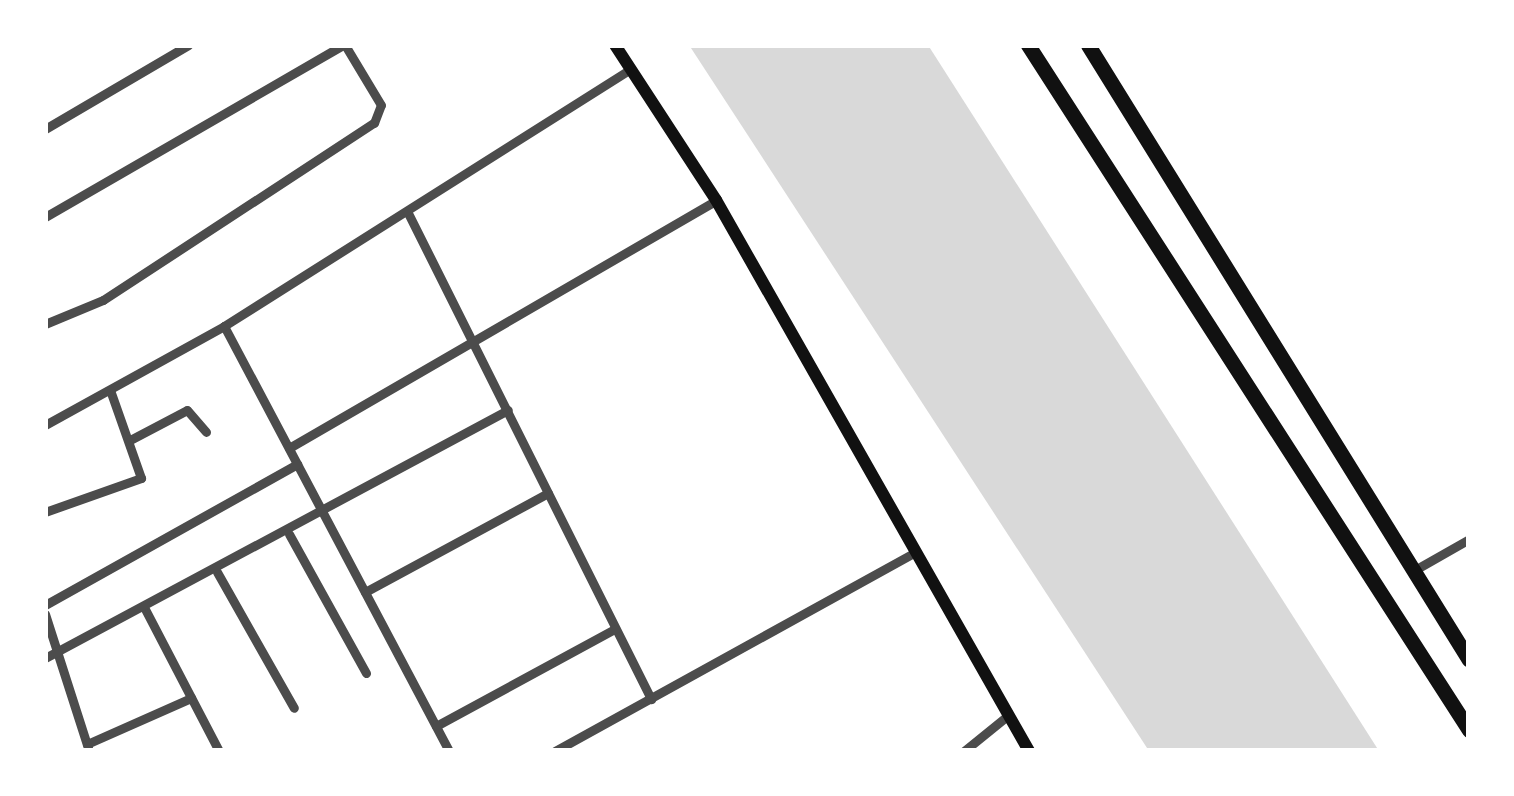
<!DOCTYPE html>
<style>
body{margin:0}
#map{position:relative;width:1514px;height:796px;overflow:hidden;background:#fff;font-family:"IBM Plex Serif",serif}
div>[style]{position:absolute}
.water>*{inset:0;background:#d9d9d9}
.minor>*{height:9px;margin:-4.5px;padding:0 4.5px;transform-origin:4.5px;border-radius:4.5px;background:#4c4c4c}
.secondary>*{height:12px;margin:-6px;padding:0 6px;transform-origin:6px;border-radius:6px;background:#111}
.primary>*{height:15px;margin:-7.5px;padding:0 7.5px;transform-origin:7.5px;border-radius:7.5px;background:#111}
span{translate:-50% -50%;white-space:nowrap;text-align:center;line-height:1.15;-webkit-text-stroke:8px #fff;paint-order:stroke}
.frame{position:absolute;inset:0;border:48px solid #fff;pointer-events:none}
</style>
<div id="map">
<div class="water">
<i style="clip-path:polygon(689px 45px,928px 45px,1379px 751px,1149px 751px)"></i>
</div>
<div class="minor">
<i style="left:45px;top:129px;width:166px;rotate:-30.4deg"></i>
<i style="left:407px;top:211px;width:546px;rotate:63.43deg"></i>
<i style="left:45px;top:217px;width:344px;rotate:-30deg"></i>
<i style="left:45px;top:324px;width:63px;rotate:-22.5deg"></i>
<i style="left:103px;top:300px;width:324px;rotate:-33.2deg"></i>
<i style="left:374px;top:123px;width:19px;rotate:-69deg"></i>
<i style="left:381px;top:105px;width:70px;rotate:-121deg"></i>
<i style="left:224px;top:326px;width:481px;rotate:62.1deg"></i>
<i style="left:45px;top:425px;width:205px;rotate:-28.9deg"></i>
<i style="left:224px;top:326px;width:481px;rotate:-32.3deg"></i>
<i style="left:130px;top:440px;width:64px;rotate:-27.8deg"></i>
<i style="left:187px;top:410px;width:29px;rotate:49deg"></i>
<i style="left:289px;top:448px;width:494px;rotate:-30.1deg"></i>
<i style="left:45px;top:512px;width:102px;rotate:-19.5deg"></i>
<i style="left:141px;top:478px;width:93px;rotate:-109.4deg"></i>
<i style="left:289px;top:534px;width:159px;rotate:61deg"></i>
<i style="left:1413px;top:571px;width:64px;rotate:-29.7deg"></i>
<i style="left:217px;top:572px;width:156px;rotate:60.5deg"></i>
<i style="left:365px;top:592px;width:208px;rotate:-28.4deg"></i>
<i style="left:45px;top:605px;width:289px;rotate:-29.2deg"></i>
<i style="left:145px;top:609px;width:160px;rotate:62.5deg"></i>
<i style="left:45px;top:614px;width:144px;rotate:72.2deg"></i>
<i style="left:45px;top:658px;width:525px;rotate:-28.18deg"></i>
<i style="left:436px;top:726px;width:204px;rotate:-28.5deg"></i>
<i style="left:87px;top:744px;width:114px;rotate:-23.9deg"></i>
<i style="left:555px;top:751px;width:410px;rotate:-28.9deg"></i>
<i style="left:964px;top:751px;width:54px;rotate:-39deg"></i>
</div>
<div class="secondary">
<i style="left:615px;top:45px;width:185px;rotate:56.9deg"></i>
<i style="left:716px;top:200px;width:634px;rotate:60.4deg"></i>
</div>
<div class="primary">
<i style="left:1028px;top:45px;width:815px;rotate:57.23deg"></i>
<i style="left:1088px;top:45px;width:723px;rotate:58.22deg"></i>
</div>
<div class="frame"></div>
</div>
